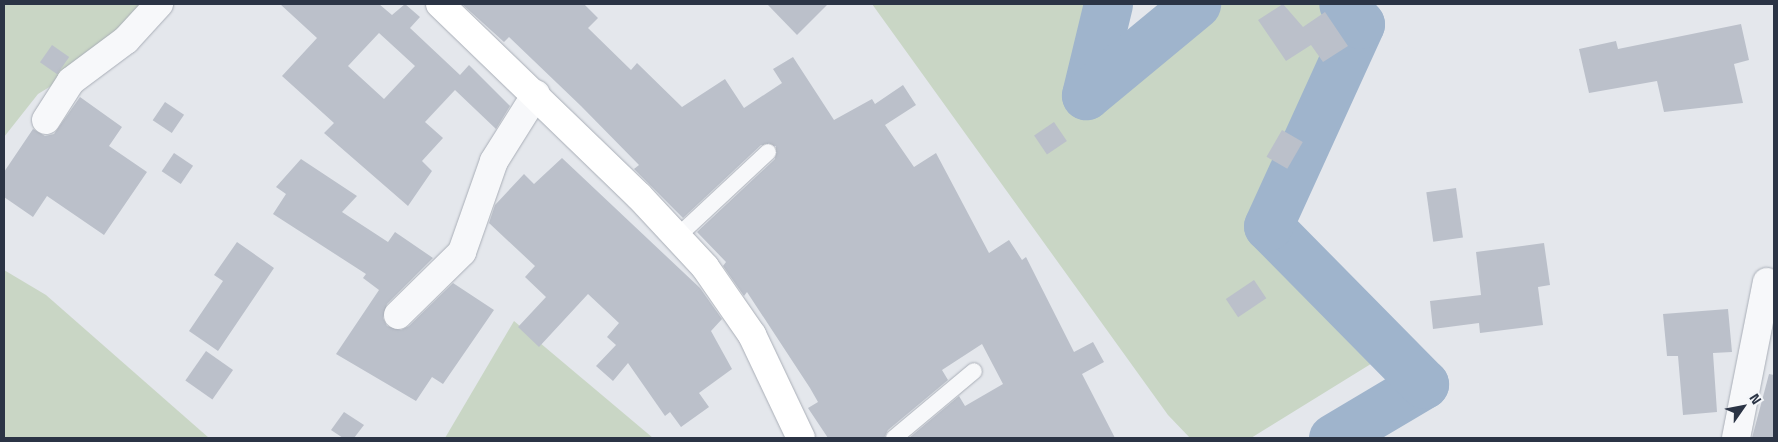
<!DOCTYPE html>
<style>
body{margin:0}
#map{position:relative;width:1778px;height:442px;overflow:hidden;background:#e4e7ec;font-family:"Titillium Web",sans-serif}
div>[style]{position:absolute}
.green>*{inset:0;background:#c9d6c5}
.river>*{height:49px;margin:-24.5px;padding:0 24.5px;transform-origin:24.5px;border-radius:24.5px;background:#9fb4cc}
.building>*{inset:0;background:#bbc0ca;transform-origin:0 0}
.roads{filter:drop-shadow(0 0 1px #a9aeb7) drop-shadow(0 0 1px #a9aeb7)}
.lane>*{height:16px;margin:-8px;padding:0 8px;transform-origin:8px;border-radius:8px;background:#f7f8fa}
.street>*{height:28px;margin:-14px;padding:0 14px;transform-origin:14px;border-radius:14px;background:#f7f8fa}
.secondary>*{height:28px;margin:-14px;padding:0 14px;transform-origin:14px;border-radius:14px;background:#fff}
span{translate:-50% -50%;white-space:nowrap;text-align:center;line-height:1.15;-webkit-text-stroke:4.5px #f4f6f9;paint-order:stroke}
.frame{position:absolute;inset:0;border:5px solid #2b3445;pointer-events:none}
.north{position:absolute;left:1718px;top:382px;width:50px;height:50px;-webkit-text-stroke:4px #f4f6f9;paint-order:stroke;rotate:57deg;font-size:14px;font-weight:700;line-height:20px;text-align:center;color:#2b3445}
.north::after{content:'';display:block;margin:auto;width:18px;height:22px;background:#2b3445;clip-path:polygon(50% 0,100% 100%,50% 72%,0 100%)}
</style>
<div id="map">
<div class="green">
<i style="clip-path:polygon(4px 4px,148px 4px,126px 40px,38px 94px,4px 137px)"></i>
<i style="clip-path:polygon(872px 4px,1126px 4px,1111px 56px,1174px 4px,1360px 4px,1379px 28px,1283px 224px,1408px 341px,1251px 438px,1190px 438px,1168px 415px)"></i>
<i style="clip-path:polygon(4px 270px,46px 295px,209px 438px,4px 438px)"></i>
<i style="clip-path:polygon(514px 321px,653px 438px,445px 438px)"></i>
</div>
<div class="river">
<i style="left:1108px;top:4px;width:94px;rotate:103.6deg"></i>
<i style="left:1086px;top:95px;width:143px;rotate:-39.6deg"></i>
<i style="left:1333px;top:438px;width:106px;rotate:-30.7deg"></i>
<i style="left:1424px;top:384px;width:222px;rotate:-134.6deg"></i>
<i style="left:1268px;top:226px;width:222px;rotate:-65.5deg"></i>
<i style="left:1360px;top:24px;width:26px;rotate:-130deg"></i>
</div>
<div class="building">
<i style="clip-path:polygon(evenodd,280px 4px,379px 4px,392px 15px,405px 4px,420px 17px,410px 28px,460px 75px,469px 65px,510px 106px,496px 129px,455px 90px,425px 122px,443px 138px,422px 161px,432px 171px,408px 206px,324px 133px,334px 123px,282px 76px,317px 38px,280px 4px,379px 33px,415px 66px,384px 99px,348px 66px,379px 33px)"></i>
<i style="clip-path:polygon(462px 4px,584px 4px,598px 18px,588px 28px,631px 70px,637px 63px,682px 107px,725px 79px,744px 108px,782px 83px,773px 69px,793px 57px,834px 120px,872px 99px,875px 104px,903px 85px,916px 105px,885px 125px,914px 167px,936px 153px,989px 253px,1009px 240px,1022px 260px,1026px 257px,1074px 352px,1093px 342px,1104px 362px,1082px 374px,1115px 438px,909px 438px,959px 396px,965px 406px,1003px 384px,982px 344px,942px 370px,948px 380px,888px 430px,884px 438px,828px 438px,808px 408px,818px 402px,810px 388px,747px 292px,744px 296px,723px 266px,726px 262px,697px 232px,775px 159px,776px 146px,761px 145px,683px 218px,634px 169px,639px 165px,581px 106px,509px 37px,504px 42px)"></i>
<i style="clip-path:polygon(767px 4px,828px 4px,797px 35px)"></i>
<i style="clip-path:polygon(1283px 4px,1303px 27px,1325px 12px,1348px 46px,1323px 62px,1311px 45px,1286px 61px,1258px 20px)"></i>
<i style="clip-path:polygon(1741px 24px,1749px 60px,1734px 64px,1743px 103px,1664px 112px,1657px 81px,1589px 93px,1579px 49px,1616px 41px,1618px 49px)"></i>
<i style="left:52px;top:45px;width:21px;height:21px;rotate:35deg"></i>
<i style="clip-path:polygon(80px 97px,122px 127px,109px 146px,147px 172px,104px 235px,47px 196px,33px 217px,4px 197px,4px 172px,33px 129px,45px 136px,54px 134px)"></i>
<i style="left:165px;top:102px;width:23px;height:22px;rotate:34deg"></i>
<i style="left:1054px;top:122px;width:23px;height:24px;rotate:56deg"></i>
<i style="left:1282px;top:130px;width:24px;height:31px;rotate:30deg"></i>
<i style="left:174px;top:153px;width:23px;height:22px;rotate:34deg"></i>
<i style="clip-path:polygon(562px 158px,700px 288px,722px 319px,711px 331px,732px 369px,699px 393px,709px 407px,681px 427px,670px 412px,665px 416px,628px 363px,613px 381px,596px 366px,616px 345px,607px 337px,619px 323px,588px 294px,539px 347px,518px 327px,546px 297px,525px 277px,535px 266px,489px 223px,495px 205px,524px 174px,534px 184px)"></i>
<i style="clip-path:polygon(301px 159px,357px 196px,342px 212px,388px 242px,395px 232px,433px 258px,387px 304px,383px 318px,387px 326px,401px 330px,409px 326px,453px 283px,494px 310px,443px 384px,432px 377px,416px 401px,336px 354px,379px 290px,363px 278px,366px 274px,273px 214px,286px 194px,276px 187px)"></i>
<i style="left:1456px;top:188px;width:50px;height:30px;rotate:82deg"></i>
<i style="clip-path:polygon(237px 242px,274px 268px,218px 351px,189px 331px,223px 281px,214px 275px)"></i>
<i style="clip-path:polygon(1544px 243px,1550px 285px,1538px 287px,1543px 325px,1480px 333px,1479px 323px,1433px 329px,1430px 301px,1481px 295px,1476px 252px)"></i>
<i style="left:1254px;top:280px;width:22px;height:34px;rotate:56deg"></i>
<i style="clip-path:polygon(1728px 309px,1732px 352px,1713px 353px,1717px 412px,1683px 415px,1678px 356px,1667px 356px,1663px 314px)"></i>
<i style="left:206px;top:351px;width:33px;height:36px;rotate:35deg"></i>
<i style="clip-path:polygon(1769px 374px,1774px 375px,1774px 438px,1752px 438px)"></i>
<i style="clip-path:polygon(344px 412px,364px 425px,354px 438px,343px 438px,331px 430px)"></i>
</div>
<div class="roads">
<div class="lane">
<i style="left:678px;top:236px;width:123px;rotate:-43deg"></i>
<i style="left:894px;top:438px;width:104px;rotate:-39.9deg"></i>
</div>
<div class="street">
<i style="left:46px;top:120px;width:46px;rotate:-57.3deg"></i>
<i style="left:71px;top:81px;width:69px;rotate:-36.7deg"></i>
<i style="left:126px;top:40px;width:49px;rotate:-47.5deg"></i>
<i style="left:398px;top:315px;width:90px;rotate:-44.5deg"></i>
<i style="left:462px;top:252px;width:96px;rotate:-70.6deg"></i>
<i style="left:494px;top:161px;width:79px;rotate:-57.9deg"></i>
<i style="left:1736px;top:438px;width:159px;rotate:-78.8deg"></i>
</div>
<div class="secondary">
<i style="left:440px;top:4px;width:277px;rotate:44deg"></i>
<i style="left:639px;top:196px;width:97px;rotate:47.1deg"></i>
<i style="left:705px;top:267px;width:83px;rotate:55.3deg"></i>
<i style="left:752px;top:335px;width:114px;rotate:64.6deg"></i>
</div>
</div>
<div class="frame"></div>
<div class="north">N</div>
</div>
